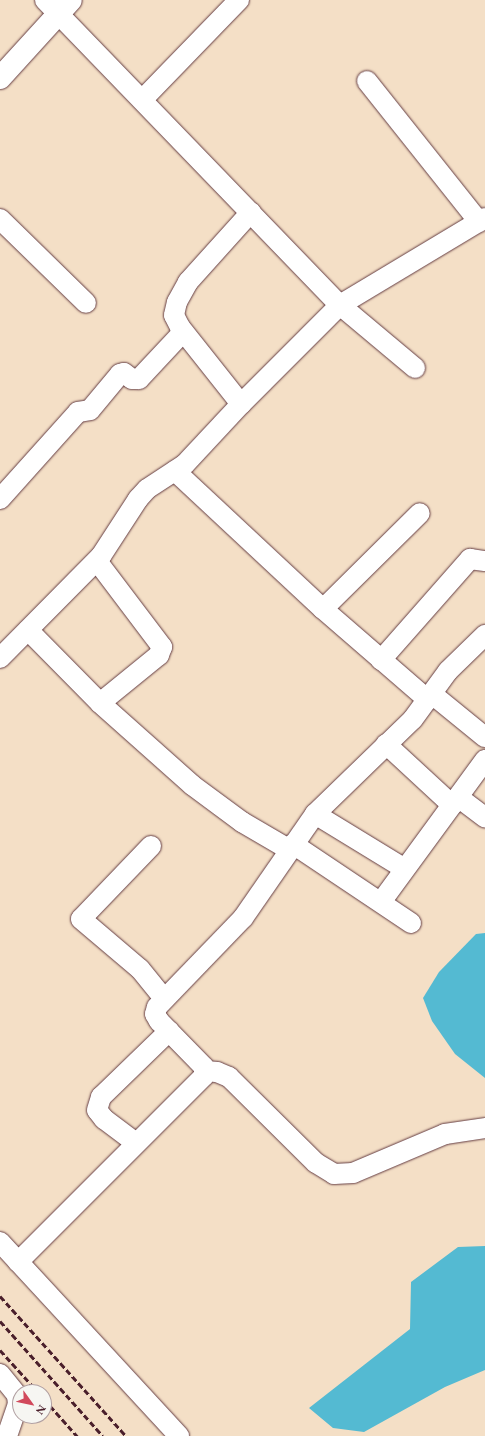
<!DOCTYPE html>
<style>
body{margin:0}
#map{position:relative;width:485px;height:1436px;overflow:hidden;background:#f4dfc6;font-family:"EB Garamond",serif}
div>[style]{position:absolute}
.water>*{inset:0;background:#54bad2}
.roads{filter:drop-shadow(0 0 1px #643c42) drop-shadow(0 0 1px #643c42)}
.minor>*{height:20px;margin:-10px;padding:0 10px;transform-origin:10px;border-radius:10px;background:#fff}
.tertiary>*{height:22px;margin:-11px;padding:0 11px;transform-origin:11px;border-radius:11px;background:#fff}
.rail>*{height:3px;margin-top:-1.5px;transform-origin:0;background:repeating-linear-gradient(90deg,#4a1f2b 0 6px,transparent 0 9px)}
span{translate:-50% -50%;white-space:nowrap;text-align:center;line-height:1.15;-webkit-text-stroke:3px #f6f6f2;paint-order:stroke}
.north{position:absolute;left:12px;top:1384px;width:40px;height:40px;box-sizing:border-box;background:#f6f6f2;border:1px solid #b1a0a2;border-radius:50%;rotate:123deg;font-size:11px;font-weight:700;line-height:16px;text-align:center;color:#4a1f2b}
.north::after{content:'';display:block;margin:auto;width:14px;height:18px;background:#d1495b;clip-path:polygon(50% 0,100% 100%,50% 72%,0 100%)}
</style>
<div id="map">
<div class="water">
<i style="clip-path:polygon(485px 933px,485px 1078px,455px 1054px,432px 1021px,423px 998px,439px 972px,476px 934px)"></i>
<i style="clip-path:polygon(485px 1246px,485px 1370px,445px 1387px,364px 1432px,333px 1428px,309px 1408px,410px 1329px,411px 1282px,458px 1247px)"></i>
</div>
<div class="roads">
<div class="minor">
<i style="left:45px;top:0;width:424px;rotate:46deg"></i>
<i style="left:340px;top:305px;width:98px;rotate:40deg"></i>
<i style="left:367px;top:81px;width:180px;rotate:51.5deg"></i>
<i style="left:143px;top:99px;width:138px;rotate:-45.9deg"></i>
<i style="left:0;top:219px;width:120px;rotate:44.3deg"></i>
<i style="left:241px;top:404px;width:98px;rotate:-128.4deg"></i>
<i style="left:180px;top:327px;width:13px;rotate:-117deg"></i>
<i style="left:174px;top:315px;width:13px;rotate:-77deg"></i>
<i style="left:177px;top:302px;width:23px;rotate:-61deg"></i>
<i style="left:188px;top:282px;width:94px;rotate:-48deg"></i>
<i style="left:175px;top:471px;width:202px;rotate:43deg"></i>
<i style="left:323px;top:609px;width:139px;rotate:40.9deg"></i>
<i style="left:0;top:499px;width:117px;rotate:-48.1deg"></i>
<i style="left:78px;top:412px;width:12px;rotate:-9deg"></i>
<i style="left:90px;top:410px;width:47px;rotate:-50.2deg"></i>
<i style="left:120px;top:374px;width:4px;rotate:-14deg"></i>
<i style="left:124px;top:373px;width:10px;rotate:37deg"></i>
<i style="left:132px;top:379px;width:7px"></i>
<i style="left:139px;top:379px;width:64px;rotate:-46.9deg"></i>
<i style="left:97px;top:561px;width:108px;rotate:52.9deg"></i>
<i style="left:162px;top:647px;width:9px;rotate:111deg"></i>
<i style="left:159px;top:655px;width:76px;rotate:140.9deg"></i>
<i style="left:323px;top:609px;width:136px;rotate:-44.7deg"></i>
<i style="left:28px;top:630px;width:103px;rotate:45.4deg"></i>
<i style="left:100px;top:703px;width:123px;rotate:41.7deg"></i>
<i style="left:192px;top:785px;width:62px;rotate:36.5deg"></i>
<i style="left:242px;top:822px;width:56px;rotate:30.3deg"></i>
<i style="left:0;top:658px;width:144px;rotate:-45.3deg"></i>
<i style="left:101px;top:556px;width:68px;rotate:-57deg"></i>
<i style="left:138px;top:499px;width:13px;rotate:-48deg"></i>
<i style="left:147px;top:489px;width:45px;rotate:-33.3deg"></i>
<i style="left:185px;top:464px;width:82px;rotate:-47deg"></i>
<i style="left:241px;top:404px;width:140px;rotate:-45deg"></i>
<i style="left:340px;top:305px;width:169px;rotate:-31deg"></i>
<i style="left:381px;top:660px;width:135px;rotate:-48.6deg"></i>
<i style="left:470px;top:559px;width:15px;rotate:8deg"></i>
<i style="left:432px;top:694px;width:68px;rotate:39.1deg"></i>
<i style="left:386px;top:744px;width:90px;rotate:42.7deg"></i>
<i style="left:458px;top:797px;width:34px;rotate:37deg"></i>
<i style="left:315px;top:814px;width:105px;rotate:31.4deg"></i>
<i style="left:293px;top:844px;width:142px;rotate:33.8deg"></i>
<i style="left:151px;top:846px;width:101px;rotate:133.8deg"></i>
<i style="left:81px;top:919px;width:77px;rotate:40.3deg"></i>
<i style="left:140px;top:969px;width:38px;rotate:51deg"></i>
<i style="left:381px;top:902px;width:176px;rotate:-53.8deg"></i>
<i style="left:206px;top:1071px;width:11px;rotate:5deg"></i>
<i style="left:217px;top:1072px;width:13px;rotate:23deg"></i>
<i style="left:229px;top:1077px;width:122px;rotate:44.7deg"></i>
<i style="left:316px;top:1163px;width:21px;rotate:31deg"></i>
<i style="left:334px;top:1174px;width:19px;rotate:-3deg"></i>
<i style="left:353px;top:1173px;width:100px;rotate:-23deg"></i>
<i style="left:445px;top:1134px;width:40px;rotate:-8.5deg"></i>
<i style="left:136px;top:1143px;width:40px;rotate:-143deg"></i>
<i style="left:104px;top:1119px;width:11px;rotate:-128deg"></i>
<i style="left:97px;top:1110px;width:14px;rotate:-73deg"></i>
<i style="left:101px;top:1097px;width:95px;rotate:-44.1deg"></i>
<i style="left:0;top:1242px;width:264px;rotate:47.3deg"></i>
<i style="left:18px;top:1262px;width:263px;rotate:-45deg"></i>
<i style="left:204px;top:1076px;width:9px;rotate:-90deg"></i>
<i style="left:204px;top:1067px;width:64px;rotate:-134.4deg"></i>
<i style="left:159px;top:1021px;width:8px;rotate:-120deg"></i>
<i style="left:155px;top:1014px;width:7px;rotate:-74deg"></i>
<i style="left:157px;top:1007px;width:124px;rotate:-46deg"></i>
<i style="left:243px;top:918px;width:126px;rotate:-55.3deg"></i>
<i style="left:315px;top:814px;width:136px;rotate:-44.1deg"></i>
<i style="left:413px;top:719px;width:59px;rotate:-53.9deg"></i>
<i style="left:448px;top:671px;width:52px;rotate:-44.2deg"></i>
<i style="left:0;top:1374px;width:27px;rotate:51deg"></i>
<i style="left:17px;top:1395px;width:9px;rotate:84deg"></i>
<i style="left:18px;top:1404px;width:34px;rotate:109deg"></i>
</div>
<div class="tertiary">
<i style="left:0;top:78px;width:105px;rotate:-47.7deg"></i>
</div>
</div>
<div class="rail">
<i style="left:0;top:1296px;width:188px;rotate:48deg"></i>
<i style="left:0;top:1321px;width:154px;rotate:48.2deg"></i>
<i style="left:0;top:1350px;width:57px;rotate:47.9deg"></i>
<i style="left:44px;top:1399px;width:50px;rotate:48.3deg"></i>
</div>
<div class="north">N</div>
</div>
